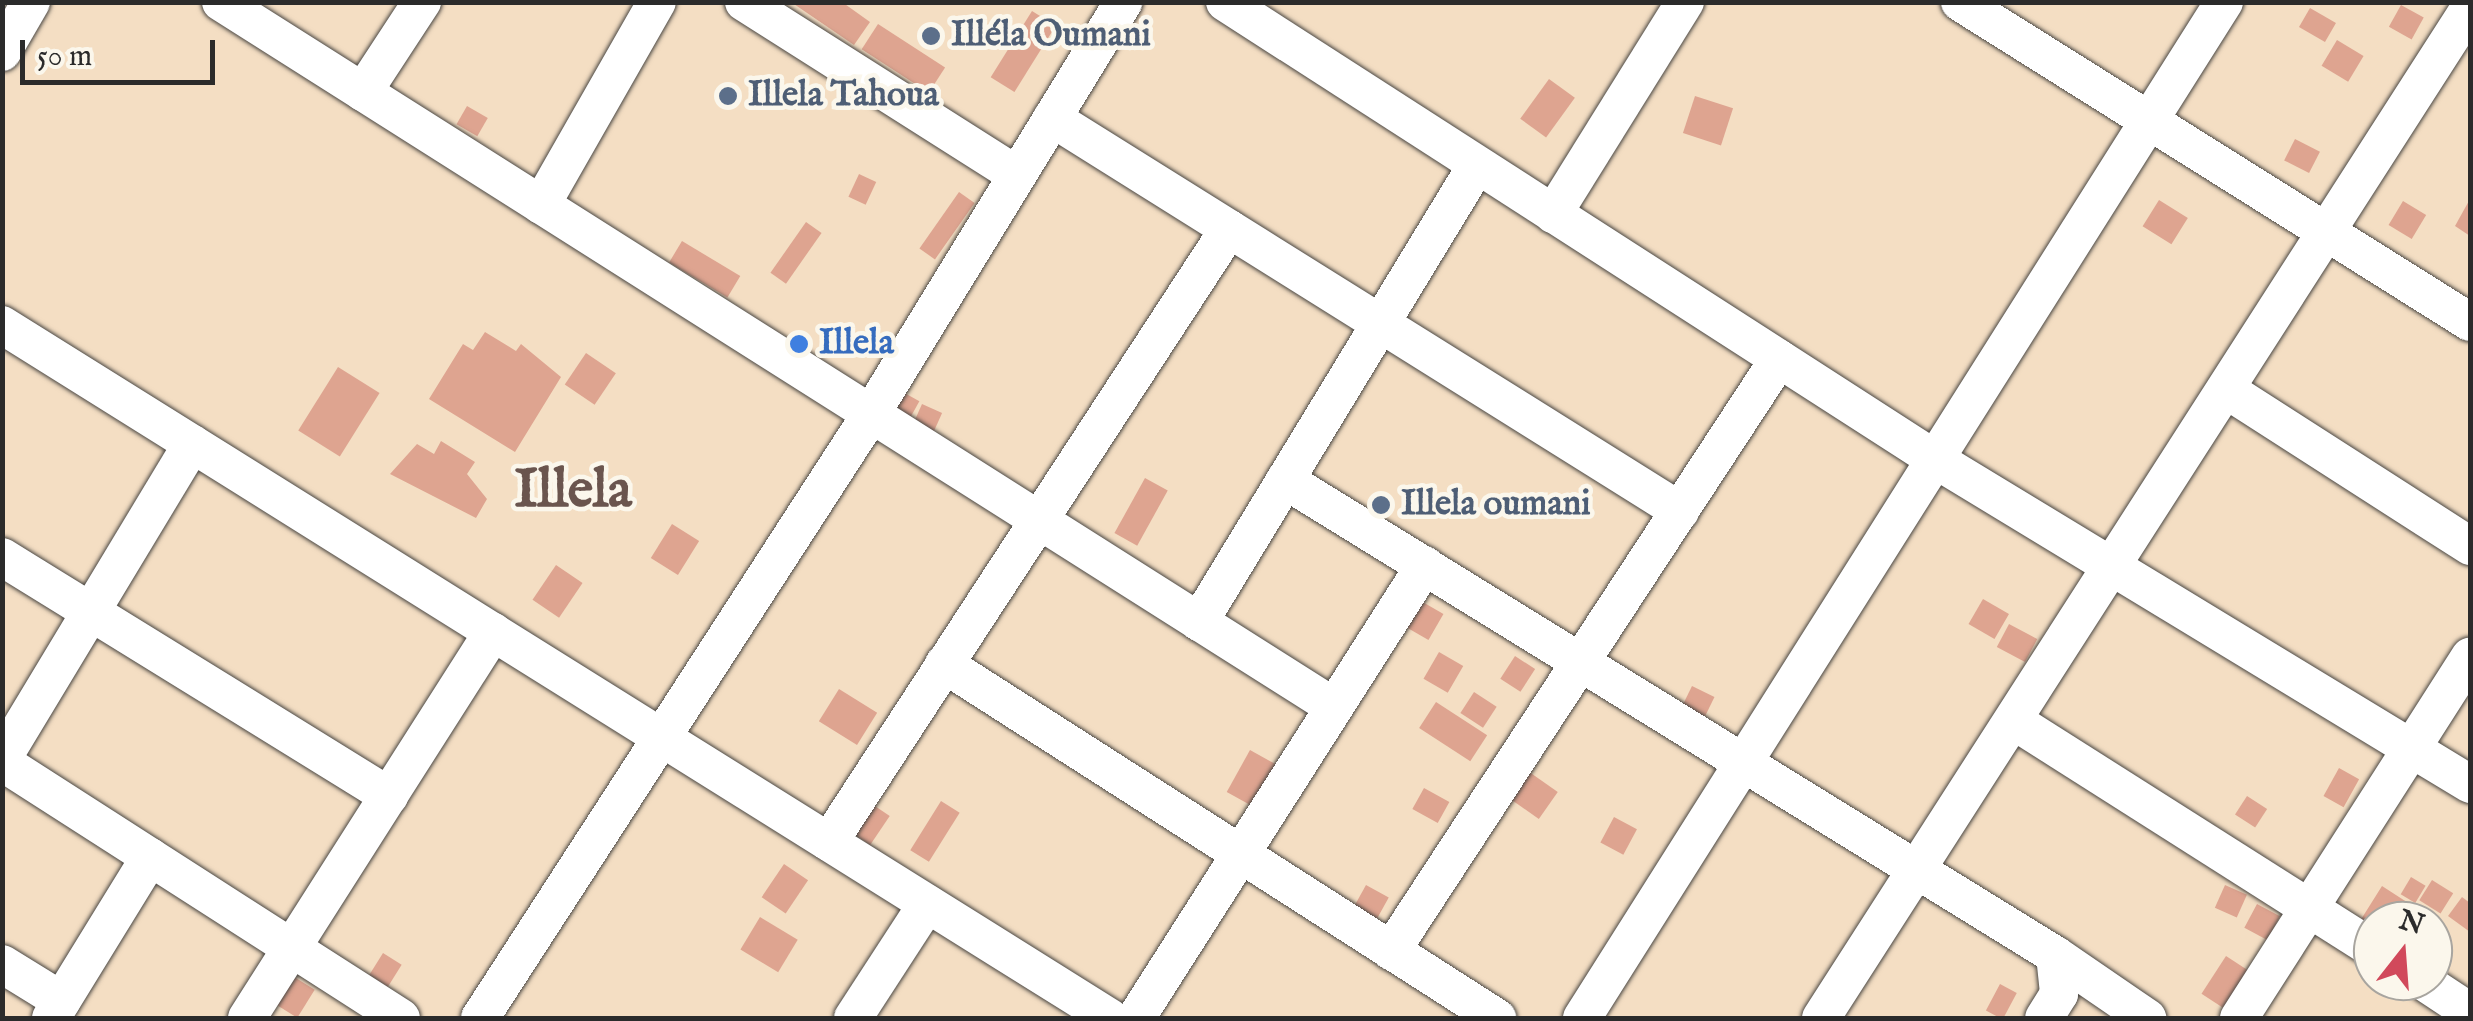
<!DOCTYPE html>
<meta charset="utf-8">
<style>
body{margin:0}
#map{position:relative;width:2473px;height:1021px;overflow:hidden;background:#f4dec3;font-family:"IM FELL English",serif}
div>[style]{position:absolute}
.building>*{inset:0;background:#dea490;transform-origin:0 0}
.roads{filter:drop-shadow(0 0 2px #494642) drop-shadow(0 0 2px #494642)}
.minor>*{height:38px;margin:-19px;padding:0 19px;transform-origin:19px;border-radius:19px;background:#fff}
.dots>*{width:28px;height:28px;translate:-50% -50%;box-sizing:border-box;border:5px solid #fbf7ec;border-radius:50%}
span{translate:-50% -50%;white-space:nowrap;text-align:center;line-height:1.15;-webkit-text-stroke:9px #fbf7ec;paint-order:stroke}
.service-label{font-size:35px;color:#4e5e75;font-weight:700}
.left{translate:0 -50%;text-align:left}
.shop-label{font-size:35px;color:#366cbe;font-weight:700}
.town-label{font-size:55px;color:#6a554e;font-weight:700}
.frame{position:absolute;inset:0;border:5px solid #2b2b2b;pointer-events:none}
.north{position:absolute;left:2353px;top:901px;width:100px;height:100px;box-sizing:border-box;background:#fbf7ec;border:2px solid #a8a59f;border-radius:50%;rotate:17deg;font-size:28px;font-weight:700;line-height:40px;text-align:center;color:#2b2b2b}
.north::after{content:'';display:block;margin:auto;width:35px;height:45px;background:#d1495b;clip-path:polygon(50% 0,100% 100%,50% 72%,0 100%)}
.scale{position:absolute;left:20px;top:40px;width:195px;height:45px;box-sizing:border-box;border:5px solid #2b2b2b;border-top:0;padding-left:12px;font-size:30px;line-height:35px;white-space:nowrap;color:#2b2b2b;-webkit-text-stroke:8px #fbf7ec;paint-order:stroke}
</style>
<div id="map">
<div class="building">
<i style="clip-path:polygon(791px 2px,842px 2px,870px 22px,854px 45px)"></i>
<i style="left:2401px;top:5px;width:26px;height:25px;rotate:29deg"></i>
<i style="left:2310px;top:8px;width:30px;height:22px;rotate:30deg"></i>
<i style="left:1032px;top:11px;width:28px;height:78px;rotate:32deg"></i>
<i style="left:878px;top:24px;width:80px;height:30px;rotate:33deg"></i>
<i style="left:2337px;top:40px;width:31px;height:30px;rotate:31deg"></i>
<i style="left:1549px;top:79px;width:32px;height:49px;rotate:36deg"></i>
<i style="left:1695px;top:96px;width:40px;height:39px;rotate:18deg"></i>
<i style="left:467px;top:106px;width:24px;height:21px;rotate:30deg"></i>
<i style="left:2295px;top:139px;width:28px;height:24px;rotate:27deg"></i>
<i style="left:859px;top:174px;width:19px;height:25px;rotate:25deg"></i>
<i style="left:959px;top:192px;width:19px;height:69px;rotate:35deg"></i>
<i style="clip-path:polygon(2470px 199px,2470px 236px,2455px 226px)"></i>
<i style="left:2159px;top:200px;width:34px;height:31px;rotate:32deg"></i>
<i style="left:2403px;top:201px;width:27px;height:28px;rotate:31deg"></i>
<i style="left:806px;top:222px;width:19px;height:62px;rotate:35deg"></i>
<i style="left:682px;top:241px;width:68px;height:25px;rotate:31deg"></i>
<i style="clip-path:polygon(485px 332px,516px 351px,521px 344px,561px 377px,515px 452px,429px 399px,463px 344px,473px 350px)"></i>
<i style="left:586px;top:353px;width:36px;height:38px;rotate:34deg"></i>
<i style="left:338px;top:367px;width:49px;height:75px;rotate:32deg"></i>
<i style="left:901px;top:391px;width:21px;height:29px;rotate:29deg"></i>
<i style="left:922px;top:404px;width:22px;height:24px;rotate:24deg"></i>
<i style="clip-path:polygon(441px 441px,475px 462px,467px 474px,487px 499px,476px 518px,390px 474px,417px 444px,434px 454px)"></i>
<i style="left:1145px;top:478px;width:26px;height:63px;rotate:29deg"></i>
<i style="left:672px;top:524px;width:32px;height:40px;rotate:32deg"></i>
<i style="left:556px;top:565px;width:32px;height:42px;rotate:34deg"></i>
<i style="left:1414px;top:597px;width:34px;height:30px;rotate:30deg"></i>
<i style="left:1983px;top:599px;width:30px;height:29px;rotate:30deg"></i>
<i style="left:2009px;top:624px;width:32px;height:26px;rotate:28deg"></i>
<i style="left:1439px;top:652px;width:28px;height:31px;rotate:30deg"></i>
<i style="left:1515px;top:656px;width:24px;height:27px;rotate:33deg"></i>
<i style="left:1692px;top:686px;width:25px;height:29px;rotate:26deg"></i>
<i style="left:839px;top:689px;width:45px;height:38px;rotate:32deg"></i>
<i style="left:1474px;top:692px;width:27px;height:25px;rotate:33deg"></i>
<i style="left:1436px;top:702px;width:61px;height:31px;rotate:33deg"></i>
<i style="left:1250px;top:750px;width:29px;height:48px;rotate:29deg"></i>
<i style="left:2339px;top:768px;width:23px;height:32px;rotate:29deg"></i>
<i style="left:1525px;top:769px;width:40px;height:33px;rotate:35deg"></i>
<i style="left:1424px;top:788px;width:29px;height:24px;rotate:29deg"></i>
<i style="left:2247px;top:796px;width:24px;height:22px;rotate:33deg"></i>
<i style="left:941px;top:801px;width:22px;height:58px;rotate:32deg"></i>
<i style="left:869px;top:802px;width:25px;height:35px;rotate:34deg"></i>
<i style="left:1614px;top:817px;width:26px;height:29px;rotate:28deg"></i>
<i style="left:784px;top:864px;width:29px;height:40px;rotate:34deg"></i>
<i style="left:2411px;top:877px;width:17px;height:20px;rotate:31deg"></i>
<i style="left:2432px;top:880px;width:25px;height:24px;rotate:32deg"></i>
<i style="left:1366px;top:885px;width:26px;height:26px;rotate:29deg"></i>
<i style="left:2225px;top:885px;width:24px;height:25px;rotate:24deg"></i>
<i style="clip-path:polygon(2382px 886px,2416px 908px,2407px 921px,2373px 921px,2373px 929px,2360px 921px)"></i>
<i style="clip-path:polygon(2462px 897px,2470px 903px,2470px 932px,2448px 916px)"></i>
<i style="left:2257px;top:904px;width:26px;height:27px;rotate:28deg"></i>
<i style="left:760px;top:917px;width:44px;height:38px;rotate:31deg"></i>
<i style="left:383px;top:953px;width:22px;height:26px;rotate:32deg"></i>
<i style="left:2226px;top:956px;width:27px;height:45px;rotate:33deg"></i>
<i style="left:291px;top:975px;width:28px;height:33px;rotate:32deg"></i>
<i style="left:2000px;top:984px;width:19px;height:30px;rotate:28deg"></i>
</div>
<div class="roads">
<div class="minor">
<i style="left:221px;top:2px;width:1317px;rotate:32.35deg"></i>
<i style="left:744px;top:2px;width:323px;rotate:32.4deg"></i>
<i style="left:1225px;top:2px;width:842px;rotate:32.78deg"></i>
<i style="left:1933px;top:458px;width:628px;rotate:31.26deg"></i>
<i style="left:1960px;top:2px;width:602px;rotate:32.11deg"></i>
<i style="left:2px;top:52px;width:58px;rotate:-59.9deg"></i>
<i style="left:363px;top:92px;width:108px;rotate:-56.8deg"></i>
<i style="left:1052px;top:118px;width:741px;rotate:32.04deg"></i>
<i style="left:541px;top:205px;width:234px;rotate:-60.3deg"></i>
<i style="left:1553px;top:214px;width:250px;rotate:-58.1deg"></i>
<i style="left:2px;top:325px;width:1307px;rotate:32.02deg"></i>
<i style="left:2227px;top:390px;width:289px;rotate:32.7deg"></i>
<i style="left:1285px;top:480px;width:905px;rotate:31.67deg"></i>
<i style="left:2055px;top:955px;width:39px;rotate:84deg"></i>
<i style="left:2059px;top:994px;width:28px;rotate:122deg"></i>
<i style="left:2px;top:557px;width:455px;rotate:31.7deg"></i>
<i style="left:1199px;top:622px;width:535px;rotate:-58.69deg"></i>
<i style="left:944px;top:664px;width:657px;rotate:32.63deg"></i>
<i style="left:2014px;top:721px;width:425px;rotate:32.4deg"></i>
<i style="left:2px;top:759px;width:368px;rotate:-58.9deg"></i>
<i style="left:2px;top:762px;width:474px;rotate:32.7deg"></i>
<i style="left:829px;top:842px;width:732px;rotate:-56.87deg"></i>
<i style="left:1391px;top:951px;width:708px;rotate:-56.76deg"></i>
<i style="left:2055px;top:955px;width:112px;rotate:34.4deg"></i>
<i style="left:2px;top:964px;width:70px;rotate:31.7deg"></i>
<i style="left:2423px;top:981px;width:56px;rotate:33.4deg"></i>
<i style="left:51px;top:1018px;width:189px;rotate:-58.4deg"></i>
<i style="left:247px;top:1018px;width:458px;rotate:-57.5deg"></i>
<i style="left:480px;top:1018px;width:720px;rotate:-57.08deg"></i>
<i style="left:871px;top:414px;width:483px;rotate:-58.5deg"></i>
<i style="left:853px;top:1018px;width:136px;rotate:-57deg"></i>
<i style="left:1136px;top:1018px;width:537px;rotate:-57.46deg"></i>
<i style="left:1582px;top:1018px;width:1202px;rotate:-57.71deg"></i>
<i style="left:1821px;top:1018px;width:1201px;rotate:-57.28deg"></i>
<i style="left:2239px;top:1018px;width:429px;rotate:-57.4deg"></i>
</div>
</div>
<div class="dots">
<i style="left:931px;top:36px;background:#5c6f8a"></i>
<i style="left:728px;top:96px;background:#5c6f8a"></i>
<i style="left:799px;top:344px;background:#3f7fe0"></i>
<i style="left:1381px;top:505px;background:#5c6f8a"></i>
</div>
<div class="service-label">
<span class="left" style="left:951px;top:36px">Illéla Oumani</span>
<span class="left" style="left:748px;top:96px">Illela Tahoua</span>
<span class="left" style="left:1401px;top:505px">Illela oumani</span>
</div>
<div class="shop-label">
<span class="left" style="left:819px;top:344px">Illela</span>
</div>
<div class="town-label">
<span style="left:573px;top:492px">Illela</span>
</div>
<div class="frame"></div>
<div class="north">N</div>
<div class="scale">50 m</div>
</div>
